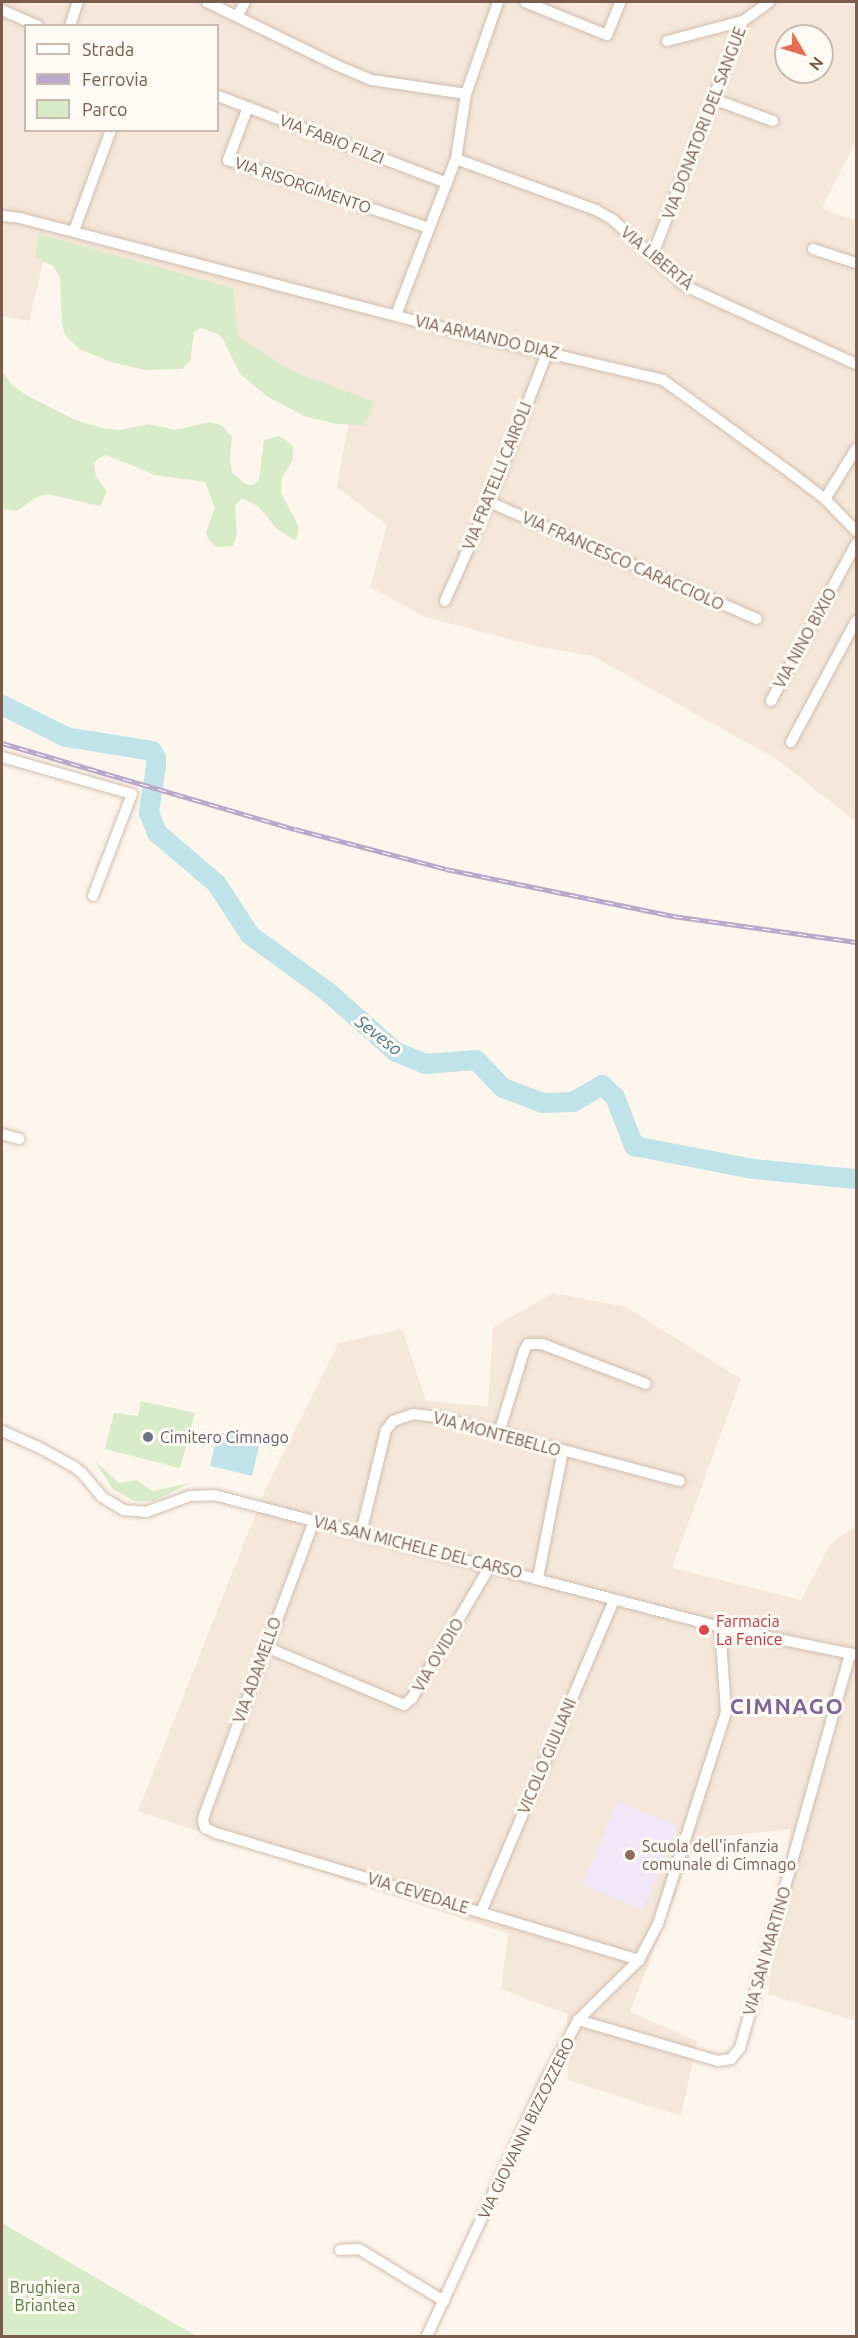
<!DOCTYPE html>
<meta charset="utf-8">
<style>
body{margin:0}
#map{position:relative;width:858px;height:2338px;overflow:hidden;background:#fdf6ec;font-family:Ubuntu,sans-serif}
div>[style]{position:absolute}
.residential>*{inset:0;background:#f5e8da}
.education>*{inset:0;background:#f3e8fa;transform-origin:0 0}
.green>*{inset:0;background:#d8ecc9}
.water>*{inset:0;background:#bfe3e8;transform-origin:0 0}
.river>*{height:20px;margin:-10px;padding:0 10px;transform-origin:10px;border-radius:10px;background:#bfe3e8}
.roads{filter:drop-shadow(0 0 2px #d1beb0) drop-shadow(0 0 2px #d1beb0)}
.minor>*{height:10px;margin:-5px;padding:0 5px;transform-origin:5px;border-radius:5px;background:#fff}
.rail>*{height:5px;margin-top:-2.5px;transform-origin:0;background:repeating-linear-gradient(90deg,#fffaf3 0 9px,#b9a8c9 0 18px);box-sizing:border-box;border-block:2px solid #b9a8c9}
.dots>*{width:16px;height:16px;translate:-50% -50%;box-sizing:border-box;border:3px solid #fffaf3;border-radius:50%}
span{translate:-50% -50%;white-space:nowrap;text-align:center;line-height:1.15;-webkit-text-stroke:6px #fffaf3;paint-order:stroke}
.street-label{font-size:16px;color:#7a5c4d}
.worship-label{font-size:16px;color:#5b616d}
.left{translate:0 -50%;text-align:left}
.health-label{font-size:16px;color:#be3a42}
.education-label{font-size:16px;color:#785e54}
.park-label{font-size:16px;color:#537a41}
.water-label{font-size:18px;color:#437c86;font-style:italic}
.district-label{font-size:22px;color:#846695;font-weight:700;letter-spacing:1.5px}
.frame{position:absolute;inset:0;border:3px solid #7a5c4d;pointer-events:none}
.legend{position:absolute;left:24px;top:24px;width:195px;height:108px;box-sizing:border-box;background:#fffaf3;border:2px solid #cabbb1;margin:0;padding:8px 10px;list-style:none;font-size:18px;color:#7a5c4d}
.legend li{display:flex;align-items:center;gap:12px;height:30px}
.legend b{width:30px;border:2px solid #cabbb1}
.north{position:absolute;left:774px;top:24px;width:60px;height:60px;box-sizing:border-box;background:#fffaf3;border:2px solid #cabbb1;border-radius:50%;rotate:128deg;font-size:16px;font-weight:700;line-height:24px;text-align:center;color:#7a5c4d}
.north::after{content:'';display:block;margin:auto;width:21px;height:27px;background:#e76f51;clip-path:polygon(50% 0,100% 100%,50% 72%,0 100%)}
</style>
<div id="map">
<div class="residential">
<i style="clip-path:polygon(evenodd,2px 2px,856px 2px,856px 142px,822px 208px,856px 221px,856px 822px,778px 760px,593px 656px,540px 647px,425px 617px,370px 587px,387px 525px,337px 487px,348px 425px,246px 357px,207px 296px,47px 247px,29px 321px,2px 316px,2px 2px,26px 26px,218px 26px,218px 130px,26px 130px,26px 26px,2px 2px,786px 36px,822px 36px,822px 72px,786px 72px,786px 36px)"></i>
<i style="clip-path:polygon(553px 1293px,626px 1307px,741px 1379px,672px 1568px,801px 1600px,831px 1543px,856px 1526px,856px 2021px,768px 1994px,791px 1829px,697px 1839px,630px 2012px,697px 2041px,681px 2116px,568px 2080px,567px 2014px,501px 1989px,508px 1934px,138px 1811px,265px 1490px,339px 1343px,402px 1329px,426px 1401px,488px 1406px,493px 1327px)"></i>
</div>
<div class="education">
<i style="left:618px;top:1801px;width:65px;height:91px;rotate:23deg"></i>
</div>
<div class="green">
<i style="clip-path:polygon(39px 234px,233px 288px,238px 337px,292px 371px,375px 402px,365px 425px,338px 424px,306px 417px,268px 397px,240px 374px,223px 339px,218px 334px,201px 328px,194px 332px,190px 361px,182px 369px,145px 370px,111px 362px,79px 349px,65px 335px,62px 325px,60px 277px,53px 266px,35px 257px)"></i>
<i style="clip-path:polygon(2px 370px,11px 384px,26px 395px,73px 419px,101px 428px,120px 430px,149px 424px,175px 430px,210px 422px,221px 425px,232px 437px,230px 458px,232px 472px,245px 484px,253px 485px,259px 480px,264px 440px,278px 436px,285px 439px,293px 447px,293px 459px,282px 478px,281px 493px,299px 527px,297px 538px,294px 540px,277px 529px,259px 507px,242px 498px,235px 506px,237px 535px,233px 546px,216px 547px,208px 539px,206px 533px,215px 508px,205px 482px,155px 475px,106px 455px,97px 459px,94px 464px,96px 476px,107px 492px,100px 506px,47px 494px,35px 498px,17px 511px,2px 509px)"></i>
<i style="clip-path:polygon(141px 1401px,195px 1413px,180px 1468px,105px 1449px,114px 1413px,138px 1416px)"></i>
<i style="clip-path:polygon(94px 1460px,119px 1483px,137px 1480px,152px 1491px,190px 1483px,154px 1501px,134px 1501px,113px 1489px)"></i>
<i style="clip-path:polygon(2px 2223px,177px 2325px,197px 2336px,2px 2336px)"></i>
</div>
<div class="water">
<i style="left:218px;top:1432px;width:43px;height:35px;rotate:13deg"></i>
</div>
<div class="river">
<i style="left:2px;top:705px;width:72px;rotate:26.6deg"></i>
<i style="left:66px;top:737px;width:87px;rotate:9.2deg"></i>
<i style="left:152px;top:751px;width:8px;rotate:60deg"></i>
<i style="left:156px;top:758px;width:8px;rotate:90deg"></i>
<i style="left:156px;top:766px;width:48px;rotate:98.5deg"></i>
<i style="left:149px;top:813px;width:22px;rotate:68deg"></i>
<i style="left:157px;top:833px;width:77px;rotate:40.3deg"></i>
<i style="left:216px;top:883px;width:62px;rotate:56.8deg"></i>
<i style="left:250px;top:935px;width:97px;rotate:36.2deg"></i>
<i style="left:328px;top:992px;width:91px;rotate:41.4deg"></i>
<i style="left:396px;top:1052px;width:31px;rotate:22deg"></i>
<i style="left:425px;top:1064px;width:51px;rotate:-4.5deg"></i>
<i style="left:476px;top:1060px;width:39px;rotate:46deg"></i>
<i style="left:503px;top:1088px;width:43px;rotate:20.6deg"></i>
<i style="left:543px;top:1103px;width:30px;rotate:-2deg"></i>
<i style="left:573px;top:1102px;width:34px;rotate:-30deg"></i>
<i style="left:602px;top:1085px;width:18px;rotate:43deg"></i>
<i style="left:615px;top:1097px;width:53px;rotate:68.8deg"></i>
<i style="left:634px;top:1146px;width:122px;rotate:10.9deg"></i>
<i style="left:754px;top:1169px;width:102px;rotate:5.6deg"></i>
</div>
<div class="roads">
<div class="minor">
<i style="left:207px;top:2px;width:144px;rotate:26deg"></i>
<i style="left:336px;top:65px;width:39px;rotate:23deg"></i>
<i style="left:372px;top:80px;width:95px;rotate:8.5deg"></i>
<i style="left:525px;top:2px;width:88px;rotate:21.9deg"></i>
<i style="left:607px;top:35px;width:35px;rotate:-68deg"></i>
<i style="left:2px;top:10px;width:39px;rotate:24deg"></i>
<i style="left:238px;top:15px;width:15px;rotate:-62deg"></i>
<i style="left:70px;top:26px;width:25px;rotate:-72deg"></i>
<i style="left:667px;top:41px;width:79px;rotate:-14.7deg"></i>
<i style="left:218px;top:96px;width:245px;rotate:20.8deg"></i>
<i style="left:713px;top:99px;width:64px;rotate:20.1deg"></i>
<i style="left:248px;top:107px;width:57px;rotate:110.7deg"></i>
<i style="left:228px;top:160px;width:212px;rotate:18.7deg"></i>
<i style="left:456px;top:159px;width:149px;rotate:20deg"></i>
<i style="left:596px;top:210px;width:20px;rotate:30deg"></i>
<i style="left:613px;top:220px;width:100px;rotate:42.2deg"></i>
<i style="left:687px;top:287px;width:186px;rotate:24.5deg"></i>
<i style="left:2px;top:216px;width:18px;rotate:6deg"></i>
<i style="left:20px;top:218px;width:444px;rotate:14.6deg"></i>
<i style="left:450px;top:330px;width:219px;rotate:13.2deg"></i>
<i style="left:663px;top:380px;width:158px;rotate:36deg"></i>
<i style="left:791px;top:473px;width:43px;rotate:37.4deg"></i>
<i style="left:825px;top:499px;width:45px;rotate:45.9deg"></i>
<i style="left:74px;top:231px;width:108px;rotate:-69.9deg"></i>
<i style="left:813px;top:249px;width:45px;rotate:18deg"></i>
<i style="left:653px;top:254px;width:250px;rotate:-68.9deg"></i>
<i style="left:743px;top:21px;width:32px;rotate:-36deg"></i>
<i style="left:396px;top:315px;width:167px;rotate:-69deg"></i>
<i style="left:456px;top:159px;width:66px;rotate:-81.3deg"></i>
<i style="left:466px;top:94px;width:97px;rotate:-70.8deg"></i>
<i style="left:825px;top:499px;width:59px;rotate:-58.2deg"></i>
<i style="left:489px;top:502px;width:292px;rotate:23.6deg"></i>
<i style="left:445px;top:601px;width:108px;rotate:-66deg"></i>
<i style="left:489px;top:502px;width:162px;rotate:-68.7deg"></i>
<i style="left:771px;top:701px;width:179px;rotate:-61.6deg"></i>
<i style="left:791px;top:742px;width:137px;rotate:-61.8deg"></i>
<i style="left:2px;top:757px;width:135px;rotate:15.9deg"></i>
<i style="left:132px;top:794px;width:109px;rotate:110.9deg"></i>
<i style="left:2px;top:1134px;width:18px;rotate:16deg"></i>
<i style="left:2px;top:1431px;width:42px;rotate:24.1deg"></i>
<i style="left:40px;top:1448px;width:38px;rotate:29deg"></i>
<i style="left:73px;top:1466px;width:11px;rotate:38deg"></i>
<i style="left:82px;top:1473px;width:31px;rotate:50deg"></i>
<i style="left:102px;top:1497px;width:26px;rotate:31deg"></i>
<i style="left:124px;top:1510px;width:22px;rotate:5deg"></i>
<i style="left:146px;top:1512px;width:47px;rotate:-20deg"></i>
<i style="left:190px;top:1496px;width:24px;rotate:-2deg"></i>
<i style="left:214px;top:1495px;width:523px;rotate:14.62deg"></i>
<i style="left:720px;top:1627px;width:139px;rotate:11.6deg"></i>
<i style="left:499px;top:1433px;width:86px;rotate:-73deg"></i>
<i style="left:524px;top:1351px;width:8px;rotate:-60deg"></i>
<i style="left:528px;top:1344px;width:14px"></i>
<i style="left:542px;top:1344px;width:111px;rotate:21deg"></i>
<i style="left:314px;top:1521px;width:312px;rotate:110.5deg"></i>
<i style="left:205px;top:1813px;width:7px;rotate:106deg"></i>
<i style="left:203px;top:1820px;width:8px;rotate:76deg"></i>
<i style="left:205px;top:1828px;width:12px;rotate:24deg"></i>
<i style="left:216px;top:1833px;width:442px;rotate:16.7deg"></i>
<i style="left:361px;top:1533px;width:106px;rotate:-76.4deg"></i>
<i style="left:386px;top:1430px;width:11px;rotate:-52deg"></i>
<i style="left:393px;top:1421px;width:21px;rotate:-19deg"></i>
<i style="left:413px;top:1414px;width:26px;rotate:7deg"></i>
<i style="left:439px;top:1417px;width:249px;rotate:14.9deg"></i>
<i style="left:538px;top:1578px;width:129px;rotate:-78.9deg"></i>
<i style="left:266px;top:1647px;width:150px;rotate:22.8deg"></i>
<i style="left:404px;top:1705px;width:11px;rotate:-41deg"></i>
<i style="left:412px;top:1698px;width:153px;rotate:-59.4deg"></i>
<i style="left:481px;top:1912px;width:339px;rotate:-66.9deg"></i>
<i style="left:578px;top:2020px;width:146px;rotate:16.3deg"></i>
<i style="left:718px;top:2061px;width:13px;rotate:-9deg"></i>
<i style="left:731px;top:2059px;width:14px;rotate:-51deg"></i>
<i style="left:740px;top:2048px;width:410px;rotate:-74.4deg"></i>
<i style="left:340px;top:2250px;width:19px;rotate:-3deg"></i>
<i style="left:359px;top:2249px;width:100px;rotate:31.5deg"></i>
<i style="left:427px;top:2336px;width:282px;rotate:-65.1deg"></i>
<i style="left:546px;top:2080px;width:68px;rotate:-61.9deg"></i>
<i style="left:578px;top:2020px;width:86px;rotate:-44.5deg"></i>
<i style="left:639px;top:1960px;width:41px;rotate:-62.2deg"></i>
<i style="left:658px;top:1924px;width:223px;rotate:-72.2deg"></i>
<i style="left:726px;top:1712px;width:85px;rotate:-94deg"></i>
</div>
</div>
<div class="rail">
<i style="left:2px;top:743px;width:305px;rotate:16.4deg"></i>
<i style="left:295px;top:829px;width:156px;rotate:14.8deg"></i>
<i style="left:446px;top:869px;width:232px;rotate:11.7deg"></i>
<i style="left:673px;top:916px;width:185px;rotate:8.1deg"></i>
</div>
<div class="dots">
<i style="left:148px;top:1437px;background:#6b7280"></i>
<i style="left:704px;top:1630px;background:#e0444e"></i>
<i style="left:630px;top:1855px;background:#8d6e63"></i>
</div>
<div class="street-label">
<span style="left:704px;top:123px;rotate:-69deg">VIA DONATORI DEL SANGUE</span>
<span style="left:332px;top:139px;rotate:21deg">VIA FABIO FILZI</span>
<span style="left:303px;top:185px;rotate:19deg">VIA RISORGIMENTO</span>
<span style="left:657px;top:258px;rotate:40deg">VIA LIBERTÀ</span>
<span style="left:487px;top:337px;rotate:13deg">VIA ARMANDO DIAZ</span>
<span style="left:497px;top:476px;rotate:-68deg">VIA FRATELLI CAIROLI</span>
<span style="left:623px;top:561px;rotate:24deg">VIA FRANCESCO CARACCIOLO</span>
<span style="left:805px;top:638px;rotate:-61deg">VIA NINO BIXIO</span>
<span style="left:497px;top:1434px;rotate:15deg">VIA MONTEBELLO</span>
<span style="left:418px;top:1547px;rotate:14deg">VIA SAN MICHELE DEL CARSO</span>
<span style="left:438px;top:1655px;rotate:-59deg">VIA OVIDIO</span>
<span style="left:257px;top:1670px;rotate:-70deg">VIA ADAMELLO</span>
<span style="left:547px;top:1756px;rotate:-67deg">VICOLO GIULIANI</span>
<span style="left:418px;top:1893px;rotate:17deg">VIA CEVEDALE</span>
<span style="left:767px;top:1951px;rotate:-74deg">VIA SAN MARTINO</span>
<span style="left:526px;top:2128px;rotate:-64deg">VIA GIOVANNI BIZZOZZERO</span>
</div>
<div class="worship-label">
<span class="left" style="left:160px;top:1437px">Cimitero Cimnago</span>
</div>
<div class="health-label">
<span class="left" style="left:716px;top:1630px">Farmacia<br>La Fenice</span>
</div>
<div class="education-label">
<span class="left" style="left:642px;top:1855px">Scuola dell'infanzia<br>comunale di Cimnago</span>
</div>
<div class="park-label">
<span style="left:45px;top:2296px">Brughiera<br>Briantea</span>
</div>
<div class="water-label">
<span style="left:379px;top:1035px;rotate:38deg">Seveso</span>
</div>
<div class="district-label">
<span style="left:787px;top:1706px">CIMNAGO</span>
</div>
<div class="frame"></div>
<ul class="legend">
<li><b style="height:8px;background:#fff"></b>Strada</li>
<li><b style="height:8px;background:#b9a8c9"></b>Ferrovia</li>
<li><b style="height:16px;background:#d8ecc9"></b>Parco</li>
</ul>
<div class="north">N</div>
</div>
